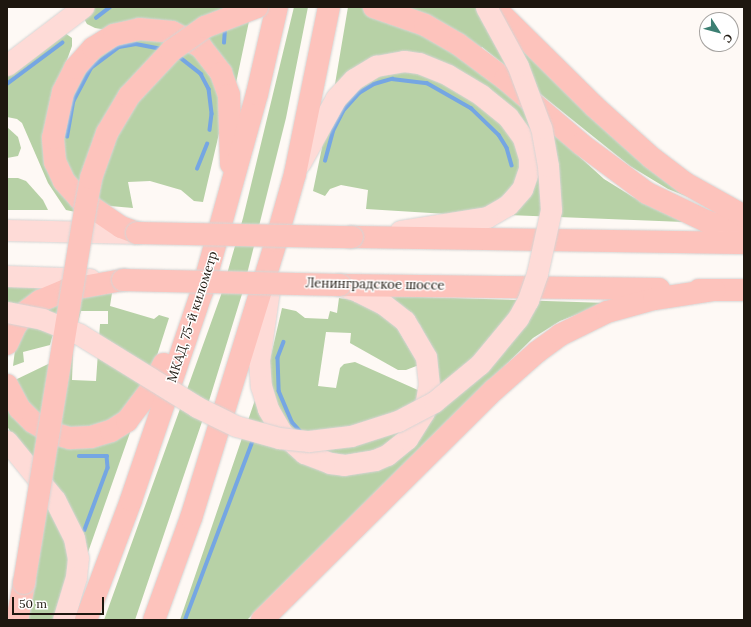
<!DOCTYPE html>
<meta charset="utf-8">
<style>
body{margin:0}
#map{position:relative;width:751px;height:627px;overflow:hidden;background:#fef9f5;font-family:Lora,serif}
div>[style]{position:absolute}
.green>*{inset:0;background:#b7d1a6}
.stream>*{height:3.5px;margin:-1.75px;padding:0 1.75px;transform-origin:1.75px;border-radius:1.75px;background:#75a6e3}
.roads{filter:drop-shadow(0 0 1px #d6d5d4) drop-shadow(0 0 1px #d6d5d4)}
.primary>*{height:21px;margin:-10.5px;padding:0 10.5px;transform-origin:10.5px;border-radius:10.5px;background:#fedbd7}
.highway>*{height:22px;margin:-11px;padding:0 11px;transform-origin:11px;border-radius:11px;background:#fdc3bc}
.bridges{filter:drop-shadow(0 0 1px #d6d5d4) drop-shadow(0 0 1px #d6d5d4)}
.primary-bridge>*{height:21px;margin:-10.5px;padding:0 10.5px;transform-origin:10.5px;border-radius:10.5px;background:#fedbd7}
.highway-bridge>*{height:22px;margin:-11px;padding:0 11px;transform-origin:11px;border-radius:11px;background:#fdc3bc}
span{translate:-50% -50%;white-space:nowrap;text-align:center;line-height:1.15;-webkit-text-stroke:3px #fff;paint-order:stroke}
.street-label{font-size:13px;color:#1e170f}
.frame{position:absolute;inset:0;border:8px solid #1e170f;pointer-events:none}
.north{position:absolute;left:699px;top:12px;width:40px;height:40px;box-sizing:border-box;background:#fff;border:1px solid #a5a29f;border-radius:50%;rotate:126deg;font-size:11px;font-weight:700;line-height:16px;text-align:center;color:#1e170f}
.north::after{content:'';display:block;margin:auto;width:14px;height:18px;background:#3c7f72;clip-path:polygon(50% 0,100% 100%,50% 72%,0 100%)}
.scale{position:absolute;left:12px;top:597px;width:92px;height:18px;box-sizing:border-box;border:2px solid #1e170f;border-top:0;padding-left:5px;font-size:12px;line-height:14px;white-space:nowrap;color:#1e170f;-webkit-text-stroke:3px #fff;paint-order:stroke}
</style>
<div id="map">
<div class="green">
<i style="clip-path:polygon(95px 7px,252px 7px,236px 83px,213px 48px,95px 28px,87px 24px,83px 17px)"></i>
<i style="clip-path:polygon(294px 7px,308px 7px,286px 118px,242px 294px,209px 401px,135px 620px,104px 620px,221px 295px,243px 218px)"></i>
<i style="clip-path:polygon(348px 7px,483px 7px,713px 207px,668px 189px,630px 166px,482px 47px,472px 59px,604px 179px,633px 197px,684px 222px,505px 215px,533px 141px,424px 58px,335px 84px)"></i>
<i style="clip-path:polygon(62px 31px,72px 38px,72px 46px,48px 112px,80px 213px,66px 210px,48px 183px,22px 123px,17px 119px,7px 117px,7px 72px)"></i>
<i style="clip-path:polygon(141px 35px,190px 49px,217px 86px,221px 125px,203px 202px,194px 201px,181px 190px,150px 181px,128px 182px,133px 208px,110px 206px,101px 202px,69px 172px,62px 160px,67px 100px,93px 56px)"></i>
<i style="clip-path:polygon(412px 69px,449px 82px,510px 129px,522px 157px,518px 182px,490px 207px,447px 214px,366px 209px,368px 190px,341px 185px,330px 189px,325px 196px,313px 191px,325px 133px,349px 94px,380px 73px)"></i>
<i style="clip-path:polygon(7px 127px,18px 137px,21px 148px,18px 156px,7px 158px)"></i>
<i style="clip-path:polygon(7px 178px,18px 178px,26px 181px,43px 200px,48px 210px,7px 210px)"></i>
<i style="clip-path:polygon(7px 283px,55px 284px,7px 324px)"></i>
<i style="clip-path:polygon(112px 293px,110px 306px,154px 319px,159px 315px,169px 318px,152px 371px,114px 421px,77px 432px,33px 413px,15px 380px,73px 352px,72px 380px,96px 381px,100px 324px,108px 324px,108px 311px,81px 311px,77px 326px,53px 334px,50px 345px,23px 352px,24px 362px,13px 366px,17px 334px,47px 303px)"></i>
<i style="clip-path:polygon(390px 296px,607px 303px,560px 321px,533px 338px,247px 620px,180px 620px,256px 397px,348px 475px,380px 468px,398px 458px,434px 354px,420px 325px)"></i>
<i style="clip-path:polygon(339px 298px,353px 300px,390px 316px,419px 365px,406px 370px,398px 370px,350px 343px,351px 333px,326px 332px,318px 386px,336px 388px,340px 368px,344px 364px,355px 362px,420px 391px,414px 419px,383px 449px,346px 455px,324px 452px,290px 428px,272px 398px,269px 364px,282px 308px,296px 311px,305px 318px,328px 319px,330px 311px,337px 313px)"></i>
<i style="clip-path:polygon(7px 402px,25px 427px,132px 427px,86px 558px,7px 426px)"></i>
<i style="clip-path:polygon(48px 498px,62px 521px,72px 565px,55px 620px,28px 620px)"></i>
</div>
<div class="stream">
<i style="left:96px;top:18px;width:18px;rotate:-38deg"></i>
<i style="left:224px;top:43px;width:15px;rotate:-86deg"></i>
<i style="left:177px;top:55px;width:31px;rotate:38deg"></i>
<i style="left:201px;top:74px;width:17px;rotate:62deg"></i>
<i style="left:209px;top:89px;width:25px;rotate:83deg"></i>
<i style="left:212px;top:114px;width:16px;rotate:97deg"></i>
<i style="left:7px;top:84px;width:69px;rotate:-36.7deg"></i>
<i style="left:67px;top:137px;width:36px;rotate:-80deg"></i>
<i style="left:73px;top:102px;width:38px;rotate:-62deg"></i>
<i style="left:91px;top:68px;width:35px;rotate:-37deg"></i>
<i style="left:119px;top:47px;width:17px;rotate:-10deg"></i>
<i style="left:136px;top:44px;width:26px;rotate:11deg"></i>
<i style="left:325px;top:161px;width:31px;rotate:-75deg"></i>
<i style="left:333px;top:131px;width:22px;rotate:-63deg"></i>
<i style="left:343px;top:111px;width:24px;rotate:-48deg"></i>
<i style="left:359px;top:93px;width:17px;rotate:-31deg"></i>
<i style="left:374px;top:84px;width:19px;rotate:-16deg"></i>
<i style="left:392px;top:79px;width:35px;rotate:7deg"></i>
<i style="left:427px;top:83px;width:51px;rotate:29.6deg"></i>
<i style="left:471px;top:108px;width:39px;rotate:44deg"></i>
<i style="left:499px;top:135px;width:15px;rotate:58deg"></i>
<i style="left:507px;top:148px;width:18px;rotate:74deg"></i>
<i style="left:197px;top:169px;width:27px;rotate:-68deg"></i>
<i style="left:284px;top:342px;width:17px;rotate:111deg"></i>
<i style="left:278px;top:358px;width:33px;rotate:88deg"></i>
<i style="left:279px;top:391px;width:34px;rotate:67deg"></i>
<i style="left:292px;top:422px;width:12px;rotate:48deg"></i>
<i style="left:79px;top:456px;width:28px"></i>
<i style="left:107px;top:456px;width:12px;rotate:85deg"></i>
<i style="left:108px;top:468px;width:66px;rotate:110.4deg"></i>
<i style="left:185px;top:620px;width:196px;rotate:-69.3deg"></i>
</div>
<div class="roads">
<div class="primary">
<i style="left:7px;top:65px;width:96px;rotate:-37.3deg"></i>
<i style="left:300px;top:163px;width:74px;rotate:-61deg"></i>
<i style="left:336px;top:98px;width:26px;rotate:-47deg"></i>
<i style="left:354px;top:79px;width:26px;rotate:-31deg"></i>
<i style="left:376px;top:66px;width:28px;rotate:-10deg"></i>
<i style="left:404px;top:61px;width:15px;rotate:8deg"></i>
<i style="left:419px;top:63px;width:31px;rotate:22deg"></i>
<i style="left:448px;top:75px;width:39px;rotate:31deg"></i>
<i style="left:481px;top:95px;width:35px;rotate:39deg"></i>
<i style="left:508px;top:117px;width:26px;rotate:54deg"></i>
<i style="left:523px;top:138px;width:21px;rotate:73deg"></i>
<i style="left:529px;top:158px;width:11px;rotate:90deg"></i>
<i style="left:529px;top:169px;width:21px;rotate:109deg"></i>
<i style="left:522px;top:189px;width:21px;rotate:131deg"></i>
<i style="left:508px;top:205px;width:24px;rotate:150deg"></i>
<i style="left:487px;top:217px;width:88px;rotate:170.9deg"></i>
<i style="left:7px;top:230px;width:130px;rotate:1.3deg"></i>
<i style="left:7px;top:276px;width:83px;rotate:2.1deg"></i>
<i style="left:270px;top:283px;width:78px;rotate:98.1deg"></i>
<i style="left:259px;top:360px;width:26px;rotate:86deg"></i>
<i style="left:261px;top:386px;width:24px;rotate:73deg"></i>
<i style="left:268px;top:409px;width:28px;rotate:60deg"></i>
<i style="left:282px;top:433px;width:30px;rotate:42deg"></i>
<i style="left:304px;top:453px;width:28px;rotate:21deg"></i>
<i style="left:330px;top:463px;width:14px;rotate:8deg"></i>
<i style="left:344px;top:465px;width:31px;rotate:-9deg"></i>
<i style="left:375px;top:460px;width:13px;rotate:-23deg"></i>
<i style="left:387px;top:455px;width:26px;rotate:-39deg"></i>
<i style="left:407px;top:439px;width:32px;rotate:-58deg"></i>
<i style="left:424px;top:412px;width:27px;rotate:-80deg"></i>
<i style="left:429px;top:385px;width:28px;rotate:-96deg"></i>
<i style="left:426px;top:357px;width:42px;rotate:-120.3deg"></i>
<i style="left:405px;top:321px;width:28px;rotate:-142deg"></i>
<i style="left:383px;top:304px;width:28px;rotate:-153deg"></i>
<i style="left:358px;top:291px;width:16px;rotate:-162deg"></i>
<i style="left:7px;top:441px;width:76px;rotate:50.9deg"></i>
<i style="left:55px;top:500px;width:42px;rotate:63.4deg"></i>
<i style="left:74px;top:538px;width:20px;rotate:79deg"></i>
<i style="left:78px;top:558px;width:19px;rotate:96deg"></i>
<i style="left:76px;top:577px;width:45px;rotate:106.8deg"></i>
</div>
<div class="highway">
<i style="left:374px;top:7px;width:54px;rotate:19.4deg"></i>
<i style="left:425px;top:25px;width:38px;rotate:30deg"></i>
<i style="left:458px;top:44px;width:59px;rotate:36.7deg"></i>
<i style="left:505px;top:79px;width:100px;rotate:40.5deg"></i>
<i style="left:581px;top:144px;width:82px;rotate:36.6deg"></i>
<i style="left:647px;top:193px;width:65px;rotate:25.4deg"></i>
<i style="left:706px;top:221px;width:40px;rotate:18.9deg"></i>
<i style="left:494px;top:7px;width:141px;rotate:44.7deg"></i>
<i style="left:594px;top:106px;width:78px;rotate:41.9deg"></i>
<i style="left:652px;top:158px;width:41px;rotate:37.1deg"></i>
<i style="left:685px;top:183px;width:68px;rotate:29.2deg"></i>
<i style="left:137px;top:233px;width:17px;rotate:-159deg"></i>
<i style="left:121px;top:227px;width:50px;rotate:-145.7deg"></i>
<i style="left:80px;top:199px;width:24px;rotate:-132deg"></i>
<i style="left:64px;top:181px;width:21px;rotate:-115deg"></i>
<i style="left:55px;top:162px;width:24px;rotate:-95deg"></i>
<i style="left:53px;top:138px;width:47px;rotate:-77.7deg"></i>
<i style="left:63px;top:92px;width:27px;rotate:-63deg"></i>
<i style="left:75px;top:68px;width:27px;rotate:-48deg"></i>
<i style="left:93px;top:48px;width:25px;rotate:-32deg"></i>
<i style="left:114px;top:35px;width:26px;rotate:-13deg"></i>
<i style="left:139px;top:29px;width:33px;rotate:5deg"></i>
<i style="left:172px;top:32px;width:33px;rotate:27deg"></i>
<i style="left:201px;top:47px;width:33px;rotate:52deg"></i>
<i style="left:221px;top:73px;width:23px;rotate:70deg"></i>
<i style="left:229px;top:95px;width:69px;rotate:88.3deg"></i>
<i style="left:352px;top:237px;width:392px;rotate:0.9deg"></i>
<i style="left:340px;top:285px;width:319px;rotate:0.7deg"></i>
<i style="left:699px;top:290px;width:45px"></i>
<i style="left:7px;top:344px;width:21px;rotate:-65deg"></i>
<i style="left:16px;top:325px;width:18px;rotate:-52deg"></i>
<i style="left:27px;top:311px;width:16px;rotate:-38deg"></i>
<i style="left:40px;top:301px;width:28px;rotate:-23deg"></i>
<i style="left:66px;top:290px;width:58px;rotate:-10deg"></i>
<i style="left:7px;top:385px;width:27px;rotate:62deg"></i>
<i style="left:20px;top:409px;width:18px;rotate:45deg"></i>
<i style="left:33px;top:422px;width:22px;rotate:30deg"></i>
<i style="left:52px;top:433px;width:19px;rotate:16deg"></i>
<i style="left:70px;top:438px;width:21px;rotate:-3deg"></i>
<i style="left:91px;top:437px;width:21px;rotate:-17deg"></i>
<i style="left:111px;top:431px;width:19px;rotate:-32deg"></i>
<i style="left:127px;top:421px;width:40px;rotate:-53deg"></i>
<i style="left:151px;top:389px;width:28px;rotate:-63deg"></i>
<i style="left:17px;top:620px;width:38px;rotate:-79deg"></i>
<i style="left:86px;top:620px;width:128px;rotate:-69.4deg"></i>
<i style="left:131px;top:500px;width:220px;rotate:-71.2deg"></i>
<i style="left:202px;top:292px;width:205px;rotate:-74.5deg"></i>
<i style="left:257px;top:94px;width:89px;rotate:-77.1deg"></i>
<i style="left:154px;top:620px;width:109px;rotate:-70.1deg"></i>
<i style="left:191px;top:518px;width:290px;rotate:-72.9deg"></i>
<i style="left:276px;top:241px;width:70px;rotate:-74.2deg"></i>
<i style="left:295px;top:174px;width:170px;rotate:-78.5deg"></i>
<i style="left:262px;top:620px;width:327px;rotate:-44.8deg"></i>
<i style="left:494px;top:390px;width:57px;rotate:-41.5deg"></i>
<i style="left:537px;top:352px;width:29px;rotate:-36deg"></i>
<i style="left:560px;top:335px;width:52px;rotate:-26.1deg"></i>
<i style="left:607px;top:312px;width:49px;rotate:-15.5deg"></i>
<i style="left:654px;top:299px;width:61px;rotate:-8.5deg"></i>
</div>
</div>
<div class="bridges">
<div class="primary-bridge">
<i style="left:7px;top:312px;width:36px;rotate:11deg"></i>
<i style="left:42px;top:319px;width:40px;rotate:22deg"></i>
<i style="left:79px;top:334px;width:139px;rotate:31.7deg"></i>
<i style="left:197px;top:407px;width:43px;rotate:26deg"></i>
<i style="left:236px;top:426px;width:45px;rotate:15.6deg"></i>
<i style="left:279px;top:438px;width:30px;rotate:6deg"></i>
<i style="left:309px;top:441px;width:42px;rotate:-6.8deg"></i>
<i style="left:351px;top:436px;width:49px;rotate:-17.7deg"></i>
<i style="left:398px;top:421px;width:41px;rotate:-27.8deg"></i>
<i style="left:434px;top:402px;width:60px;rotate:-39.6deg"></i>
<i style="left:480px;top:364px;width:60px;rotate:-50.4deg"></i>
<i style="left:518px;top:318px;width:21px;rotate:-61deg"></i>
<i style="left:528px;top:300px;width:28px;rotate:-71deg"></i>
<i style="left:537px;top:274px;width:66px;rotate:-77.7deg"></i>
<i style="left:551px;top:210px;width:44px;rotate:-93.9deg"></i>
<i style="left:548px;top:166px;width:39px;rotate:-100deg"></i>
<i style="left:541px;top:128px;width:66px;rotate:-110.4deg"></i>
<i style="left:518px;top:66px;width:67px;rotate:-118.5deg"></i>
</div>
<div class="highway-bridge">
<i style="left:137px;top:233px;width:215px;rotate:1.1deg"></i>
<i style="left:123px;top:280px;width:217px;rotate:1.3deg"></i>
<i style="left:24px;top:583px;width:378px;rotate:-80.7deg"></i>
<i style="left:85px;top:210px;width:33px;rotate:-79deg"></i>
<i style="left:91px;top:178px;width:48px;rotate:-70.4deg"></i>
<i style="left:107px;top:133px;width:43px;rotate:-59.3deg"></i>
<i style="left:129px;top:96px;width:62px;rotate:-47deg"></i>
<i style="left:171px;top:51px;width:42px;rotate:-35.2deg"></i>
<i style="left:205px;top:27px;width:56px;rotate:-21deg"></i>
</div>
</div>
<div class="street-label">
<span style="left:375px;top:285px;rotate:1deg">Ленинградское шоссе</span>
<span style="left:193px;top:317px;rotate:-72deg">МКАД, 75-й километр</span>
</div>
<div class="frame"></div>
<div class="north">С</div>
<div class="scale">50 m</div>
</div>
